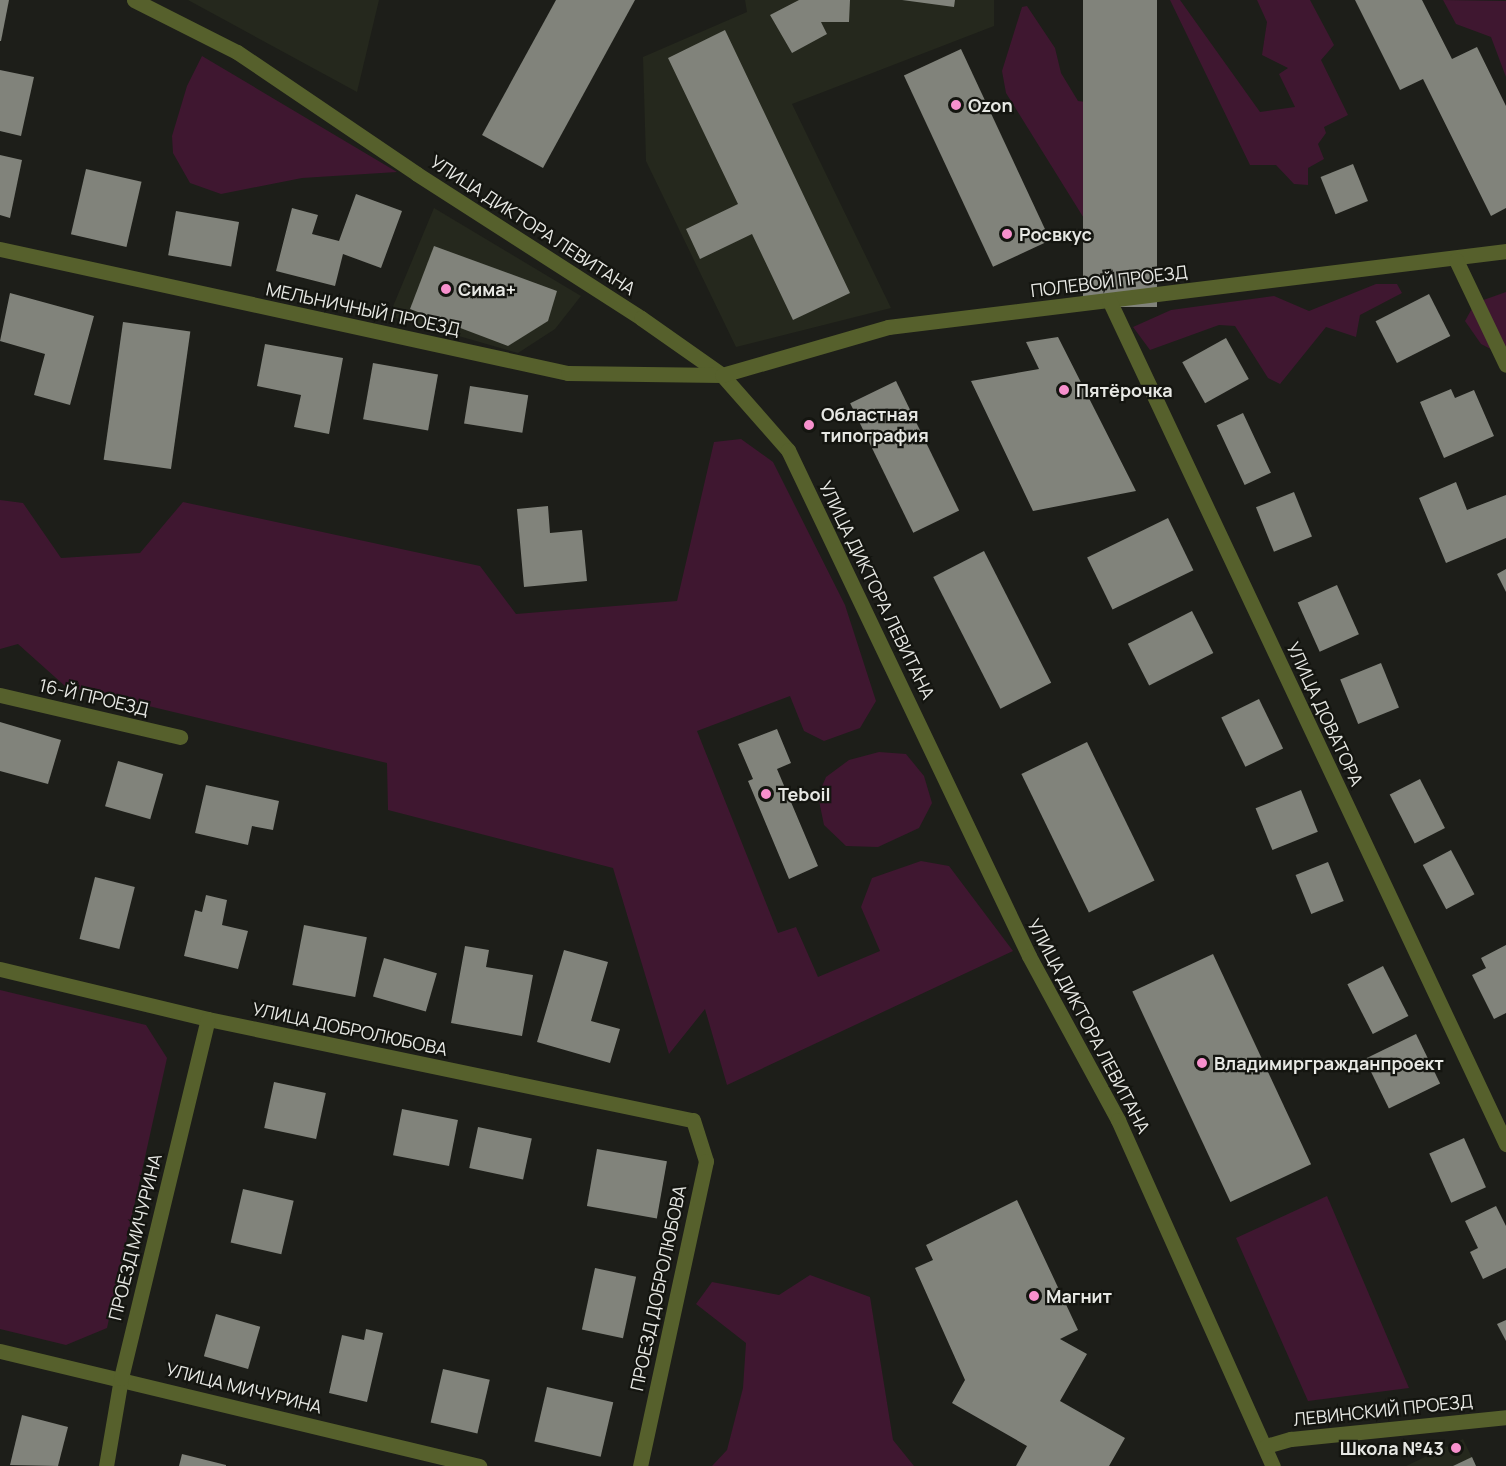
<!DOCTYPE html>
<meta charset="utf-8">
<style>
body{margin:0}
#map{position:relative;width:1506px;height:1466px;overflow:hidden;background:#1d1e19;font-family:Manrope,sans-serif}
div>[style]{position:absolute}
.built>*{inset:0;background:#25281d}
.green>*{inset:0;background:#3f1730}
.building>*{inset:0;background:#81837b;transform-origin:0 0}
.minor>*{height:15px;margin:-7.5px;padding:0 7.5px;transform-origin:7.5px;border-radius:7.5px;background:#56602c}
.dots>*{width:16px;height:16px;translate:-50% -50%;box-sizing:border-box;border:3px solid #141510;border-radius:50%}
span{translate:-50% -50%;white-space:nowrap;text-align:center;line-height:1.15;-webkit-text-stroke:4.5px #141510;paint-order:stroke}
.poi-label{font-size:18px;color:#e7e8e4;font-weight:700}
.left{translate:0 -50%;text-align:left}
.right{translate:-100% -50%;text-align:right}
.street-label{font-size:18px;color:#e7e8e4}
</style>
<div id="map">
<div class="built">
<i style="clip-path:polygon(188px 0,379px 0,357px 92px)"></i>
<i style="clip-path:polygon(745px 0,994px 0,994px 26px,792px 104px,891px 308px,736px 347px,646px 161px,643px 57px,747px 12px)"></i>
<i style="clip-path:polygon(434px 208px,581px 296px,555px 329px,518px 353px,389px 316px)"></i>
<i style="clip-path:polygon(1463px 1439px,1476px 1466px,1406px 1466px)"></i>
</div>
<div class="green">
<i style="clip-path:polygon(1170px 0,1180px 0,1260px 112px,1295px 107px,1279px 74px,1288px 68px,1262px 55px,1267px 22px,1257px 0,1310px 0,1334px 45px,1321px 60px,1348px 115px,1324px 127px,1326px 133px,1318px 144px,1324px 159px,1308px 168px,1308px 185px,1294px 184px,1276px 165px,1250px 165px)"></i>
<i style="clip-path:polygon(1443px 0,1506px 1px,1506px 77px,1491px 37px,1456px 24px)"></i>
<i style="clip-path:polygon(1027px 6px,1055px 48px,1061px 73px,1078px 101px,1095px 103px,1124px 168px,1132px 211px,1151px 255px,1147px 267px,1131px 278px,1112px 272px,1085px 220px,1006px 93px,1002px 71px,1022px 7px)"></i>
<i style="clip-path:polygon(202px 56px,397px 172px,302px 178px,221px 194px,190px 183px,173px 153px,172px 136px,187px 86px)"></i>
<i style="clip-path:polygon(1376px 284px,1397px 284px,1402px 293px,1360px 315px,1356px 337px,1326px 327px,1280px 384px,1268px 378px,1235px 326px,1219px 325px,1150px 350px,1133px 327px,1171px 310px,1274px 296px,1309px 311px)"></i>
<i style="clip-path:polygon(1506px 292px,1506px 357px,1481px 344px,1465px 321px,1475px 303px)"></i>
<i style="clip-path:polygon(741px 439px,773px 462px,845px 605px,876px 701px,860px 728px,824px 741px,804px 731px,790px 696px,697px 731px,778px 933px,796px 927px,818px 977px,880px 951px,861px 907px,872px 878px,921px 861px,949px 866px,1013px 951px,727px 1085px,705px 1009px,669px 1054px,613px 868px,388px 810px,387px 763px,65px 686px,18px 644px,0 649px,0 500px,23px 503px,61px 558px,140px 553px,183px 502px,480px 566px,516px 614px,677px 601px,714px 442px)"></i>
<i style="clip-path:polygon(879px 752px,906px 754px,924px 776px,932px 803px,919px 828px,878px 847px,846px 846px,824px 825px,818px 796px,826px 777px,849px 760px)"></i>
<i style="clip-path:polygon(0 990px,146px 1025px,167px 1058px,107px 1328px,66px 1345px,0 1329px)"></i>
<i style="clip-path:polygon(1327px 1196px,1409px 1388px,1308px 1401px,1236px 1238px)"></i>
<i style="clip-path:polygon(810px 1275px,870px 1297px,893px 1440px,914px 1466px,712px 1466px,727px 1450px,743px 1388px,746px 1343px,696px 1304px,712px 1282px,779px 1295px)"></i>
</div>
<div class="building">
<i style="clip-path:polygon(0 0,9px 0,1px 41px,0 41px)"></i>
<i style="clip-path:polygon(556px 0,635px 0,543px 168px,482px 135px)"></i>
<i style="clip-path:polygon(799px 0,850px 0,849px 22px,821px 22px,827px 34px,792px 53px,770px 15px)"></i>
<i style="clip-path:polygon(902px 0,955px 0,954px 7px)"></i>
<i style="left:1083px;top:0;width:74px;height:307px"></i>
<i style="clip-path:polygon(1355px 0,1422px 0,1452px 59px,1477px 47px,1506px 106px,1506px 208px,1491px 216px,1423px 79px,1400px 90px)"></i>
<i style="clip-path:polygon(725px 30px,850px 293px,793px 320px,752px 234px,700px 259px,686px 229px,738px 204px,668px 58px)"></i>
<i style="left:961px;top:49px;width:211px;height:63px;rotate:65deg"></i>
<i style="clip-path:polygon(0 70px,34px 77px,21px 136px,0 131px)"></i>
<i style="clip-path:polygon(0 155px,22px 160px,10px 218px,0 215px)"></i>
<i style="left:1353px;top:164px;width:40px;height:35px;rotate:68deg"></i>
<i style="left:86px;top:169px;width:57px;height:67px;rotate:13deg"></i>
<i style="clip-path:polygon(356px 194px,402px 211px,381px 268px,343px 254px,335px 286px,276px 271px,292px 208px,318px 215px,312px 234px,339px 241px)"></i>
<i style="left:176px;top:211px;width:64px;height:45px;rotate:10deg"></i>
<i style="clip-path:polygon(434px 246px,557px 291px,548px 321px,508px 346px,410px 309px)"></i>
<i style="clip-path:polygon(10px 293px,94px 316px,70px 405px,34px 395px,45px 354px,0 341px)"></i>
<i style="left:1429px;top:294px;width:47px;height:60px;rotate:63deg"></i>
<i style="left:123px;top:322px;width:68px;height:139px;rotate:8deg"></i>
<i style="clip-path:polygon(1058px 337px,1136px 491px,1033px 511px,971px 381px,1039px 369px,1026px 342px)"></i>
<i style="left:1226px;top:338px;width:47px;height:50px;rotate:61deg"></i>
<i style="clip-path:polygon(265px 344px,343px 358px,329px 434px,294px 427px,301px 395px,257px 386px)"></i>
<i style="left:373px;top:363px;width:66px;height:57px;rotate:10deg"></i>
<i style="left:896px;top:381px;width:144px;height:51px;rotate:64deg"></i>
<i style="left:470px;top:386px;width:59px;height:38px;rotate:9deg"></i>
<i style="clip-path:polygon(1451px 389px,1455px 398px,1474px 390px,1494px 436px,1444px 458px,1420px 402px)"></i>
<i style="left:1243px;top:413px;width:66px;height:29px;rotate:65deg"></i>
<i style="clip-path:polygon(1456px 482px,1467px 510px,1506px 495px,1506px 538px,1446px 563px,1419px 498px)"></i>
<i style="left:1294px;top:492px;width:48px;height:41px;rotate:68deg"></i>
<i style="clip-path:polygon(548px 506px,550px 533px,582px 530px,587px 581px,524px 587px,517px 509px)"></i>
<i style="left:1168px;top:518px;width:58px;height:90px;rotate:64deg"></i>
<i style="left:984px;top:551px;width:148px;height:57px;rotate:63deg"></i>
<i style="clip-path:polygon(1506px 569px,1506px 592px,1497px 574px)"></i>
<i style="left:1337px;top:585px;width:54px;height:43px;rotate:66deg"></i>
<i style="left:1192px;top:611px;width:47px;height:72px;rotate:63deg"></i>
<i style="left:1381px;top:663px;width:48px;height:44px;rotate:68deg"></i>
<i style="left:1259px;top:699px;width:55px;height:42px;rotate:64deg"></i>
<i style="clip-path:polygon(0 722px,61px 740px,48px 784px,0 771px)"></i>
<i style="clip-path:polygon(777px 729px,791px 763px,777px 769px,818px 866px,789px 879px,748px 781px,753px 779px,738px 744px)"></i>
<i style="left:1087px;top:742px;width:154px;height:73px;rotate:64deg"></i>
<i style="left:118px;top:761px;width:47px;height:47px;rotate:16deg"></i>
<i style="left:1420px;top:779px;width:55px;height:34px;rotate:63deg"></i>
<i style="clip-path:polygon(206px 785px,279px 801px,273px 830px,252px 826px,248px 845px,195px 833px)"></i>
<i style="left:1301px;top:790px;width:45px;height:49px;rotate:68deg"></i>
<i style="left:1451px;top:850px;width:50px;height:32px;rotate:62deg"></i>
<i style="left:1328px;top:862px;width:42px;height:35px;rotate:68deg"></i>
<i style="left:95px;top:877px;width:41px;height:64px;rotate:14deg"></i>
<i style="clip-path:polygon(206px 895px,227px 900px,222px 925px,248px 931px,238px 969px,184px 956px,195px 910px,202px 912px)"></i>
<i style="left:304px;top:925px;width:64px;height:61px;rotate:11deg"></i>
<i style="clip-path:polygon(1506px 945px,1506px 1013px,1494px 1019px,1472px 975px,1486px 968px,1481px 958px)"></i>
<i style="clip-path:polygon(465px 946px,489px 950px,486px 967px,533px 975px,522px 1036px,451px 1023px)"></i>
<i style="clip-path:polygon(564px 950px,608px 962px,591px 1021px,620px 1029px,610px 1063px,537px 1042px)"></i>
<i style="left:1213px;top:954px;width:232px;height:89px;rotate:65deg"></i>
<i style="left:384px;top:958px;width:55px;height:40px;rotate:16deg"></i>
<i style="left:1383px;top:966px;width:56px;height:40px;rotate:63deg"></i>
<i style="left:1416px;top:1034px;width:55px;height:57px;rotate:64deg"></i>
<i style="left:274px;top:1082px;width:53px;height:47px;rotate:12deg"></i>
<i style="left:402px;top:1109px;width:57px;height:47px;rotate:11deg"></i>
<i style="left:478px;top:1127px;width:55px;height:42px;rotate:12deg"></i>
<i style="left:1464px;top:1138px;width:54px;height:38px;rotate:66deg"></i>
<i style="left:597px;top:1149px;width:71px;height:58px;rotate:10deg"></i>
<i style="left:243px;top:1189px;width:52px;height:55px;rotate:13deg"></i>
<i style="clip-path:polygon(1017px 1200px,1078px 1330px,1060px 1339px,1087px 1354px,1060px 1401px,1125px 1438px,1109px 1466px,1016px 1466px,1027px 1446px,952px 1403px,965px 1380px,915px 1268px,933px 1260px,926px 1245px)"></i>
<i style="clip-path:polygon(1496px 1206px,1506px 1226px,1506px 1268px,1483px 1279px,1470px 1252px,1478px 1248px,1465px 1221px)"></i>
<i style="left:595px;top:1268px;width:42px;height:63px;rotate:12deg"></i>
<i style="left:216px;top:1314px;width:46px;height:44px;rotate:16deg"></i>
<i style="clip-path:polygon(1506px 1320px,1506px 1341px,1497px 1324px)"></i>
<i style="clip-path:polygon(366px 1329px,383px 1333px,367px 1402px,329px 1393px,342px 1335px,364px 1340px)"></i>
<i style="left:443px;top:1369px;width:48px;height:55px;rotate:13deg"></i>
<i style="left:547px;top:1387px;width:68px;height:56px;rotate:13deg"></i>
<i style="clip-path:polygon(22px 1415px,68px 1427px,58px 1466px,10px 1465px)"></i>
<i style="clip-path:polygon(182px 1454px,226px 1465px,226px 1466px,179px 1466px)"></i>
<i style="clip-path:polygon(1472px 1457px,1476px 1466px,1453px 1466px)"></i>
</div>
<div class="minor">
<i style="left:134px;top:0;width:115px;rotate:26.8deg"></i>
<i style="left:237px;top:52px;width:217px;rotate:34.1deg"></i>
<i style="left:417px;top:174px;width:266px;rotate:32.7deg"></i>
<i style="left:641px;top:318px;width:99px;rotate:35.1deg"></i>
<i style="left:722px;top:375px;width:100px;rotate:48.7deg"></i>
<i style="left:788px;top:450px;width:560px;rotate:64.53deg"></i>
<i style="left:1029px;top:956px;width:187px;rotate:61.5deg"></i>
<i style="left:1118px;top:1120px;width:379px;rotate:65.9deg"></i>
<i style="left:0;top:249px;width:581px;rotate:12.32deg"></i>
<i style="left:568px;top:373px;width:154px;rotate:0.7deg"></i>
<i style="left:722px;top:375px;width:173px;rotate:-16.1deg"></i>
<i style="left:888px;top:327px;width:623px;rotate:-7.01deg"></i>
<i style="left:1456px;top:260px;width:116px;rotate:64.5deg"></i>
<i style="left:1109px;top:300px;width:933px;rotate:64.81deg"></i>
<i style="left:0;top:695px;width:185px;rotate:13.1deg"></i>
<i style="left:0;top:969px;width:214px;rotate:13.5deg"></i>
<i style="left:208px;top:1019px;width:495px;rotate:11.8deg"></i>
<i style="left:693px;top:1120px;width:43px;rotate:72.4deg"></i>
<i style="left:706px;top:1161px;width:312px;rotate:102.2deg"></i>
<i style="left:0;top:1351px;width:493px;rotate:13.5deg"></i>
<i style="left:1266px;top:1446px;width:26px;rotate:-16deg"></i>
<i style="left:1291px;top:1439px;width:216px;rotate:-5.8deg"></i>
<i style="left:106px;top:1466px;width:89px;rotate:-80.3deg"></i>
<i style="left:121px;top:1378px;width:369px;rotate:-76.4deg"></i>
</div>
<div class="dots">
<i style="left:956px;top:105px;background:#f790cd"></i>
<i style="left:1007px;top:234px;background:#f790cd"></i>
<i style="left:446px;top:289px;background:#f790cd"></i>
<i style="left:1064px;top:390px;background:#f790cd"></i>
<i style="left:809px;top:425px;background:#f790cd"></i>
<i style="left:766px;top:794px;background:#f790cd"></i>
<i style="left:1202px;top:1063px;background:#f790cd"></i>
<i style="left:1034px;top:1296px;background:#f790cd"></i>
<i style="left:1456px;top:1448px;background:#f790cd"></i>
</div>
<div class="poi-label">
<span class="left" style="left:968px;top:105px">Ozon</span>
<span class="left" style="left:1019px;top:234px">Росвкус</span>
<span class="left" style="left:458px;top:289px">Сима+</span>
<span class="left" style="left:1076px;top:390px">Пятёрочка</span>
<span class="left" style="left:821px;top:425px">Областная<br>типография</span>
<span class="left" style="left:778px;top:794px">Teboil</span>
<span class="left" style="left:1214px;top:1063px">Владимиргражданпроект</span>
<span class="left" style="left:1046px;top:1296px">Магнит</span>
<span class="right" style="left:1444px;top:1448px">Школа №43</span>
</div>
<div class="street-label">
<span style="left:533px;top:225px;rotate:33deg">УЛИЦА ДИКТОРА ЛЕВИТАНА</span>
<span style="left:1109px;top:281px;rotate:-7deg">ПОЛЕВОЙ ПРОЕЗД</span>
<span style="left:363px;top:309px;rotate:12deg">МЕЛЬНИЧНЫЙ ПРОЕЗД</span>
<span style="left:877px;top:590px;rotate:64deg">УЛИЦА ДИКТОРА ЛЕВИТАНА</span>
<span style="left:94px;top:697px;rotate:13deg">16-Й ПРОЕЗД</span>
<span style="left:1325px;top:714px;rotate:65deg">УЛИЦА ДОВАТОРА</span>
<span style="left:1089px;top:1026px;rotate:62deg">УЛИЦА ДИКТОРА ЛЕВИТАНА</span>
<span style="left:350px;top:1029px;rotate:12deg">УЛИЦА ДОБРОЛЮБОВА</span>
<span style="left:135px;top:1237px;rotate:-76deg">ПРОЕЗД МИЧУРИНА</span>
<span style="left:658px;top:1288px;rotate:-78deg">ПРОЕЗД ДОБРОЛЮБОВА</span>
<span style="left:244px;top:1388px;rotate:14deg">УЛИЦА МИЧУРИНА</span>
<span style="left:1383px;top:1410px;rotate:-6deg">ЛЕВИНСКИЙ ПРОЕЗД</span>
</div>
</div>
